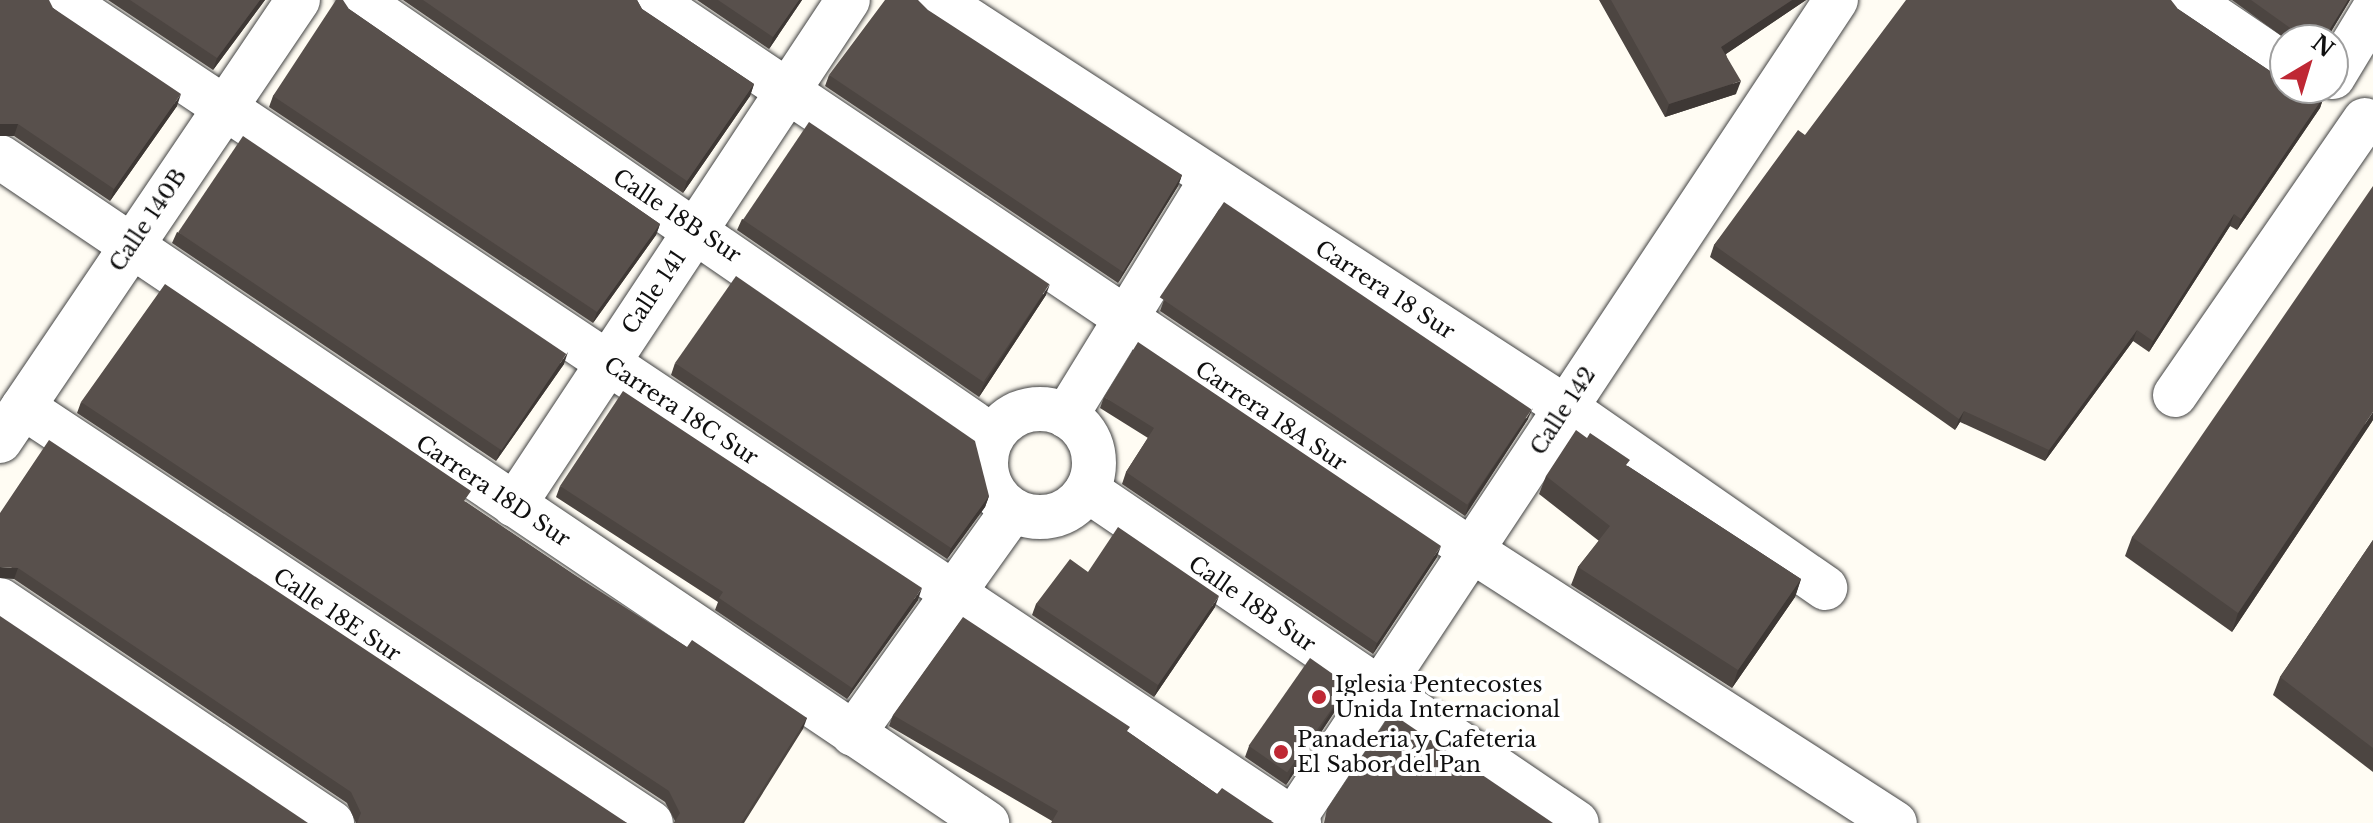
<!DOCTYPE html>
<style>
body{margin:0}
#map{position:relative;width:2373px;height:823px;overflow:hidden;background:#fffcf3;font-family:"Libre Baskerville",serif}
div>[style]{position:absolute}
.roads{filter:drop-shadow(0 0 2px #434343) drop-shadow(0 0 2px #434343)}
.minor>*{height:44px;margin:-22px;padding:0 22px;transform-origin:22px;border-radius:22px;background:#fff}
.minor>.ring{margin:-22px;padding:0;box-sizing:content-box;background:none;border:44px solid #fff;border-radius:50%}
.wall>*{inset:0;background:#4c4541}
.shaded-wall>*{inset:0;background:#3e3835;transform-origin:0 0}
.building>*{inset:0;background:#58504c;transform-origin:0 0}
.dots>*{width:22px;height:22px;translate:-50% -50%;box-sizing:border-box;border:4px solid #fff;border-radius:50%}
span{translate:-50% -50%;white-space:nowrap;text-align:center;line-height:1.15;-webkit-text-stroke:8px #fff;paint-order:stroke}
.street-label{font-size:22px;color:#101010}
.poi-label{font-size:22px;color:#101010}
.left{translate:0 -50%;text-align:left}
.north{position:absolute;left:2269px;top:24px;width:80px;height:80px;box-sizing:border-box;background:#fff;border:2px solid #9f9f9f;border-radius:50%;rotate:38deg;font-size:22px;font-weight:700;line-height:32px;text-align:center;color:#101010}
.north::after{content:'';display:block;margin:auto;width:28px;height:36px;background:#bf2834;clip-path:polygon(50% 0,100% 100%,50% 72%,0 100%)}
</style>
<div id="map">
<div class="roads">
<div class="minor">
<i style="left:63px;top:0;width:1485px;rotate:33.66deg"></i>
<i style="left:359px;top:0;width:769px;rotate:34.56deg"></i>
<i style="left:652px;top:0;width:987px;rotate:33.88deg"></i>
<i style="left:1471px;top:550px;width:504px;rotate:32.78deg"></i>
<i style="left:938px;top:0;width:748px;rotate:32.99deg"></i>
<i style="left:1565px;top:407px;width:317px;rotate:34.8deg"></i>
<i style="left:2189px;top:0;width:116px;rotate:34.1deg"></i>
<i style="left:2333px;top:77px;width:77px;rotate:-58.8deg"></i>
<i style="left:0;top:157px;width:1191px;rotate:34.01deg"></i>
<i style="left:2175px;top:395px;width:334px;rotate:-55.4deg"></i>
<i style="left:23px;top:407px;width:753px;rotate:33.52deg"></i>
<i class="ring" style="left:986px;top:409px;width:64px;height:64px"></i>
<i style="left:1066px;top:416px;width:278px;rotate:-58.4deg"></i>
<i style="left:0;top:441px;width:532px;rotate:-55.95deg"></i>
<i style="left:1087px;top:490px;width:592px;rotate:34.2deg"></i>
<i style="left:514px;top:505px;width:605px;rotate:-56.52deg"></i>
<i style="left:0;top:600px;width:400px;rotate:33.9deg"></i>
<i style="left:853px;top:734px;width:275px;rotate:-54.5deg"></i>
<i style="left:1291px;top:823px;width:987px;rotate:-56.49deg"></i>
</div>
</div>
<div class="wall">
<i style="clip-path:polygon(0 0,53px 8px,177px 106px,110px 201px,14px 136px,0 136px)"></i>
<i style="clip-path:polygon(108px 0,265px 0,213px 70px)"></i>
<i style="clip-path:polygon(403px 0,637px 0,642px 9px,754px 84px,750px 96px,683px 193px)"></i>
<i style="clip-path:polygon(697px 0,802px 0,769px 49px)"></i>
<i style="clip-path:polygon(1599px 0,1806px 0,1726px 54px,1736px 94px,1665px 117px)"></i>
<i style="clip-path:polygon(2232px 0,2350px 0,2326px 40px,2287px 40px)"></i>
<i style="clip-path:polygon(349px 9px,660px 224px,656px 235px,593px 323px,269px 107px,273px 96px)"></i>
<i style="clip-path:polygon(2178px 9px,2276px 75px,2324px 96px,2320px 108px,2237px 230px,2230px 226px,2149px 352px,2133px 341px,2045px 461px,1960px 422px,1955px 430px,1710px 257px,1714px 245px,1805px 135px)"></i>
<i style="clip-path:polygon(829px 75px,1182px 175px,1178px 186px,1118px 283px,825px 86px)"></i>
<i style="clip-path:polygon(742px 219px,1046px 295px,979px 397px,737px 230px)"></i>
<i style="clip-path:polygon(177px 232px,564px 364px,496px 461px,172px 243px)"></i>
<i style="clip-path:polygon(1164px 300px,1528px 419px,1465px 516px,1160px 311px)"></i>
<i style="clip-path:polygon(675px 363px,989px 496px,985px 507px,947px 559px,671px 375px)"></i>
<i style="clip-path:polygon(1104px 397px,1437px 557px,1373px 654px,1122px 484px,1126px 472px,1148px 438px,1100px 408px)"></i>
<i style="clip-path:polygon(81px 402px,466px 502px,803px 729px,744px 823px,674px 823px,675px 821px,665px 802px,77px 413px)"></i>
<i style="clip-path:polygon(2373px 420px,2232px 632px,2125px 556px,2132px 537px)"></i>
<i style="clip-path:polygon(1628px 466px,1801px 579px,1795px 597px,1732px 688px,1571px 585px,1578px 567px,1599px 541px,1539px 494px,1546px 476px)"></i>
<i style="clip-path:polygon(560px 486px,918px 600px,847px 699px,715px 610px,718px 602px,556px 497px)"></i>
<i style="clip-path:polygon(0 513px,627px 823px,356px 823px,347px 803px,14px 579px)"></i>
<i style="clip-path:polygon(2373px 540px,2373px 772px,2273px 695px,2280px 677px)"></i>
<i style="clip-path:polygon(1088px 572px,1215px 607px,1154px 697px,1032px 615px,1036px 604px)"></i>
<i style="clip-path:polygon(1345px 696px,1286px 785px,1245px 757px,1249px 746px)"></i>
<i style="clip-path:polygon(893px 715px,1128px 732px,1217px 794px,1272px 821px,1052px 821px,889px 726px)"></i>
</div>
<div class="shaded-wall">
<i style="clip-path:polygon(260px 0,265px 0,213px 70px,217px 58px)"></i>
<i style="clip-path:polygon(799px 0,802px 0,769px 49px,773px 37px)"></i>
<i style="clip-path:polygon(1792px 0,1806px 0,1717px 60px,1721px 47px)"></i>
<i style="clip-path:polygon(2348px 0,2350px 0,2326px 40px,2323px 40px)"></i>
<i style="clip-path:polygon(1741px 81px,1736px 94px,1665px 117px,1669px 104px)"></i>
<i style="clip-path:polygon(754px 84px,750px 96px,683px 193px,687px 181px)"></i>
<i style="clip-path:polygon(181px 94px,177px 106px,110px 201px,114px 189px)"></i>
<i style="clip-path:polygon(2324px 96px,2320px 108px,2237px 230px,2241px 219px)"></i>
<i style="clip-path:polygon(0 124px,18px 124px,14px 136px,0 136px)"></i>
<i style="clip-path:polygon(1182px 175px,1178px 186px,1118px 283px,1123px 272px)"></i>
<i style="clip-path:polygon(2234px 214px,2230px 226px,2149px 352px,2153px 341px)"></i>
<i style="clip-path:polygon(660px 224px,656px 235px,593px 323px,597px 312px)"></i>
<i style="clip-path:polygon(1050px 284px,1046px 295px,979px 397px,983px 386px)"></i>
<i style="clip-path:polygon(2137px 330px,2133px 341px,2045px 461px,2049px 450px)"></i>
<i style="clip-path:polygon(568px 352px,564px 364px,496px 461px,500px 450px)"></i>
<i style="clip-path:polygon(1533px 408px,1528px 419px,1465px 516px,1469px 504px)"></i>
<i style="clip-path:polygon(1964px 411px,1960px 422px,1955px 430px,1959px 419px)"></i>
<i style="clip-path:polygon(2373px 412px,2373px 420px,2232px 632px,2238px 613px)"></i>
<i style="clip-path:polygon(989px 496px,985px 507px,947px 559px,951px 548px)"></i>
<i style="clip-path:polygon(1441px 546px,1437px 557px,1373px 654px,1377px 643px)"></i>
<i style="clip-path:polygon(0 567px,18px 568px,14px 579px,0 578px)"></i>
<i style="clip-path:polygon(1801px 579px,1795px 597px,1732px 688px,1738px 670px)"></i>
<i style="clip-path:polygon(922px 588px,918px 600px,847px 699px,852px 688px)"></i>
<i style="clip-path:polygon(1219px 596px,1215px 607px,1154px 697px,1158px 685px)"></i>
<i style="clip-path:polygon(1349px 685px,1345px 696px,1286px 785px,1291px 773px)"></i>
<i style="left:807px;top:718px;width:12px;height:124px;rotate:110deg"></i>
</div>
<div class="building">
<i style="clip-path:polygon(0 0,49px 0,53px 8px,181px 94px,114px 189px,18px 124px,0 124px)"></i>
<i style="clip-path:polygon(130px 0,260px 0,217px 58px)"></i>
<i style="clip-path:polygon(336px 0,343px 0,349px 9px,660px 224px,597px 312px,273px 96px)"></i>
<i style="clip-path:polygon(423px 0,637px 0,642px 9px,754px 84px,687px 181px)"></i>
<i style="clip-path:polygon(718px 0,799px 0,773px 37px)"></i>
<i style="clip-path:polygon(885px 0,918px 0,928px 10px,1182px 175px,1123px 272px,829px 75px)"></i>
<i style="clip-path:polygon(1611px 0,1792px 0,1721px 47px,1741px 81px,1669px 104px)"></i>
<i style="clip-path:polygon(1906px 0,2171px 0,2178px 9px,2276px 75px,2285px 75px,2285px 88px,2312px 88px,2324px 96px,2241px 219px,2234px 214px,2153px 341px,2137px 330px,2049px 450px,1964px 411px,1959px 419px,1714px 245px,1798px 130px,1805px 135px)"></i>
<i style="clip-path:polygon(2251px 0,2348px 0,2323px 40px,2307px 40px)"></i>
<i style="left:809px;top:122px;width:290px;height:118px;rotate:34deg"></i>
<i style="left:243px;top:136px;width:390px;height:116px;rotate:34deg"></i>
<i style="clip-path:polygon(2373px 186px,2373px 412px,2238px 613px,2132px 537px)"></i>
<i style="left:1224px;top:202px;width:371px;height:115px;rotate:34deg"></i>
<i style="clip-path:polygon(736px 276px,975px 441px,989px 496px,951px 548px,675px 363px)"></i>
<i style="clip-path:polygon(165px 284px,471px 491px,464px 501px,573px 574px,687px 647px,692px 640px,807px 718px,741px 823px,674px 823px,680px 813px,669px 791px,81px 402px)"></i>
<i style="clip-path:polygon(1138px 342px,1441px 546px,1377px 643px,1126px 472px,1154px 428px,1104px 397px)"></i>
<i style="clip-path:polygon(623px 391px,922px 588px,852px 688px,719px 598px,723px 592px,560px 486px)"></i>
<i style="clip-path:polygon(1576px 430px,1587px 438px,1590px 433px,1630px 460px,1626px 465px,1801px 579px,1738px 670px,1578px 567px,1610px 526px,1546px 476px)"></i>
<i style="clip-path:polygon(49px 440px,627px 823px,357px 823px,361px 813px,351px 792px,18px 568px,0 567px,0 513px)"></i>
<i style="clip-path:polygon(1118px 527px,1219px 596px,1158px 685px,1036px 604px,1070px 559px,1088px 572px)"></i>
<i style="clip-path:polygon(2373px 540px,2373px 748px,2280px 677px)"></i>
<i style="clip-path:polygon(0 616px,308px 823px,0 823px)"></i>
<i style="clip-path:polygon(963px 617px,1130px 727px,1127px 731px,1217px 794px,1222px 788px,1274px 823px,1051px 823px,1058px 811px,893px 715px)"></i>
<i style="left:1310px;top:658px;width:47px;height:107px;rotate:35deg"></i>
<i style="clip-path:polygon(1391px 713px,1553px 823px,1324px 823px,1327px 809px)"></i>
</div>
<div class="dots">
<i style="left:1319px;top:697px;background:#bf2834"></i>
<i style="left:1281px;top:752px;background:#bf2834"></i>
</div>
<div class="street-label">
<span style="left:677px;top:216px;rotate:34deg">Calle 18B Sur</span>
<span style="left:148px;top:220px;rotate:-56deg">Calle 140B</span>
<span style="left:1385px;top:290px;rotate:33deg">Carrera 18 Sur</span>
<span style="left:654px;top:292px;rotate:-56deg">Calle 141</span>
<span style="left:681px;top:411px;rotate:33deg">Carrera 18C Sur</span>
<span style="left:1563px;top:411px;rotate:-57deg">Calle 142</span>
<span style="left:1271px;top:416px;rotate:34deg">Carrera 18A Sur</span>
<span style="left:493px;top:491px;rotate:34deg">Carrera 18D Sur</span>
<span style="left:1252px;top:604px;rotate:35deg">Calle 18B Sur</span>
<span style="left:337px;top:615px;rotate:34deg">Calle 18E Sur</span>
</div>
<div class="poi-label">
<span class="left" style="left:1335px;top:697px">Iglesia Pentecostes<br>Unida Internacional</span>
<span class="left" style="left:1297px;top:752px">Panaderia y Cafeteria<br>El Sabor del Pan</span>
</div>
<div class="north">N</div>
</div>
